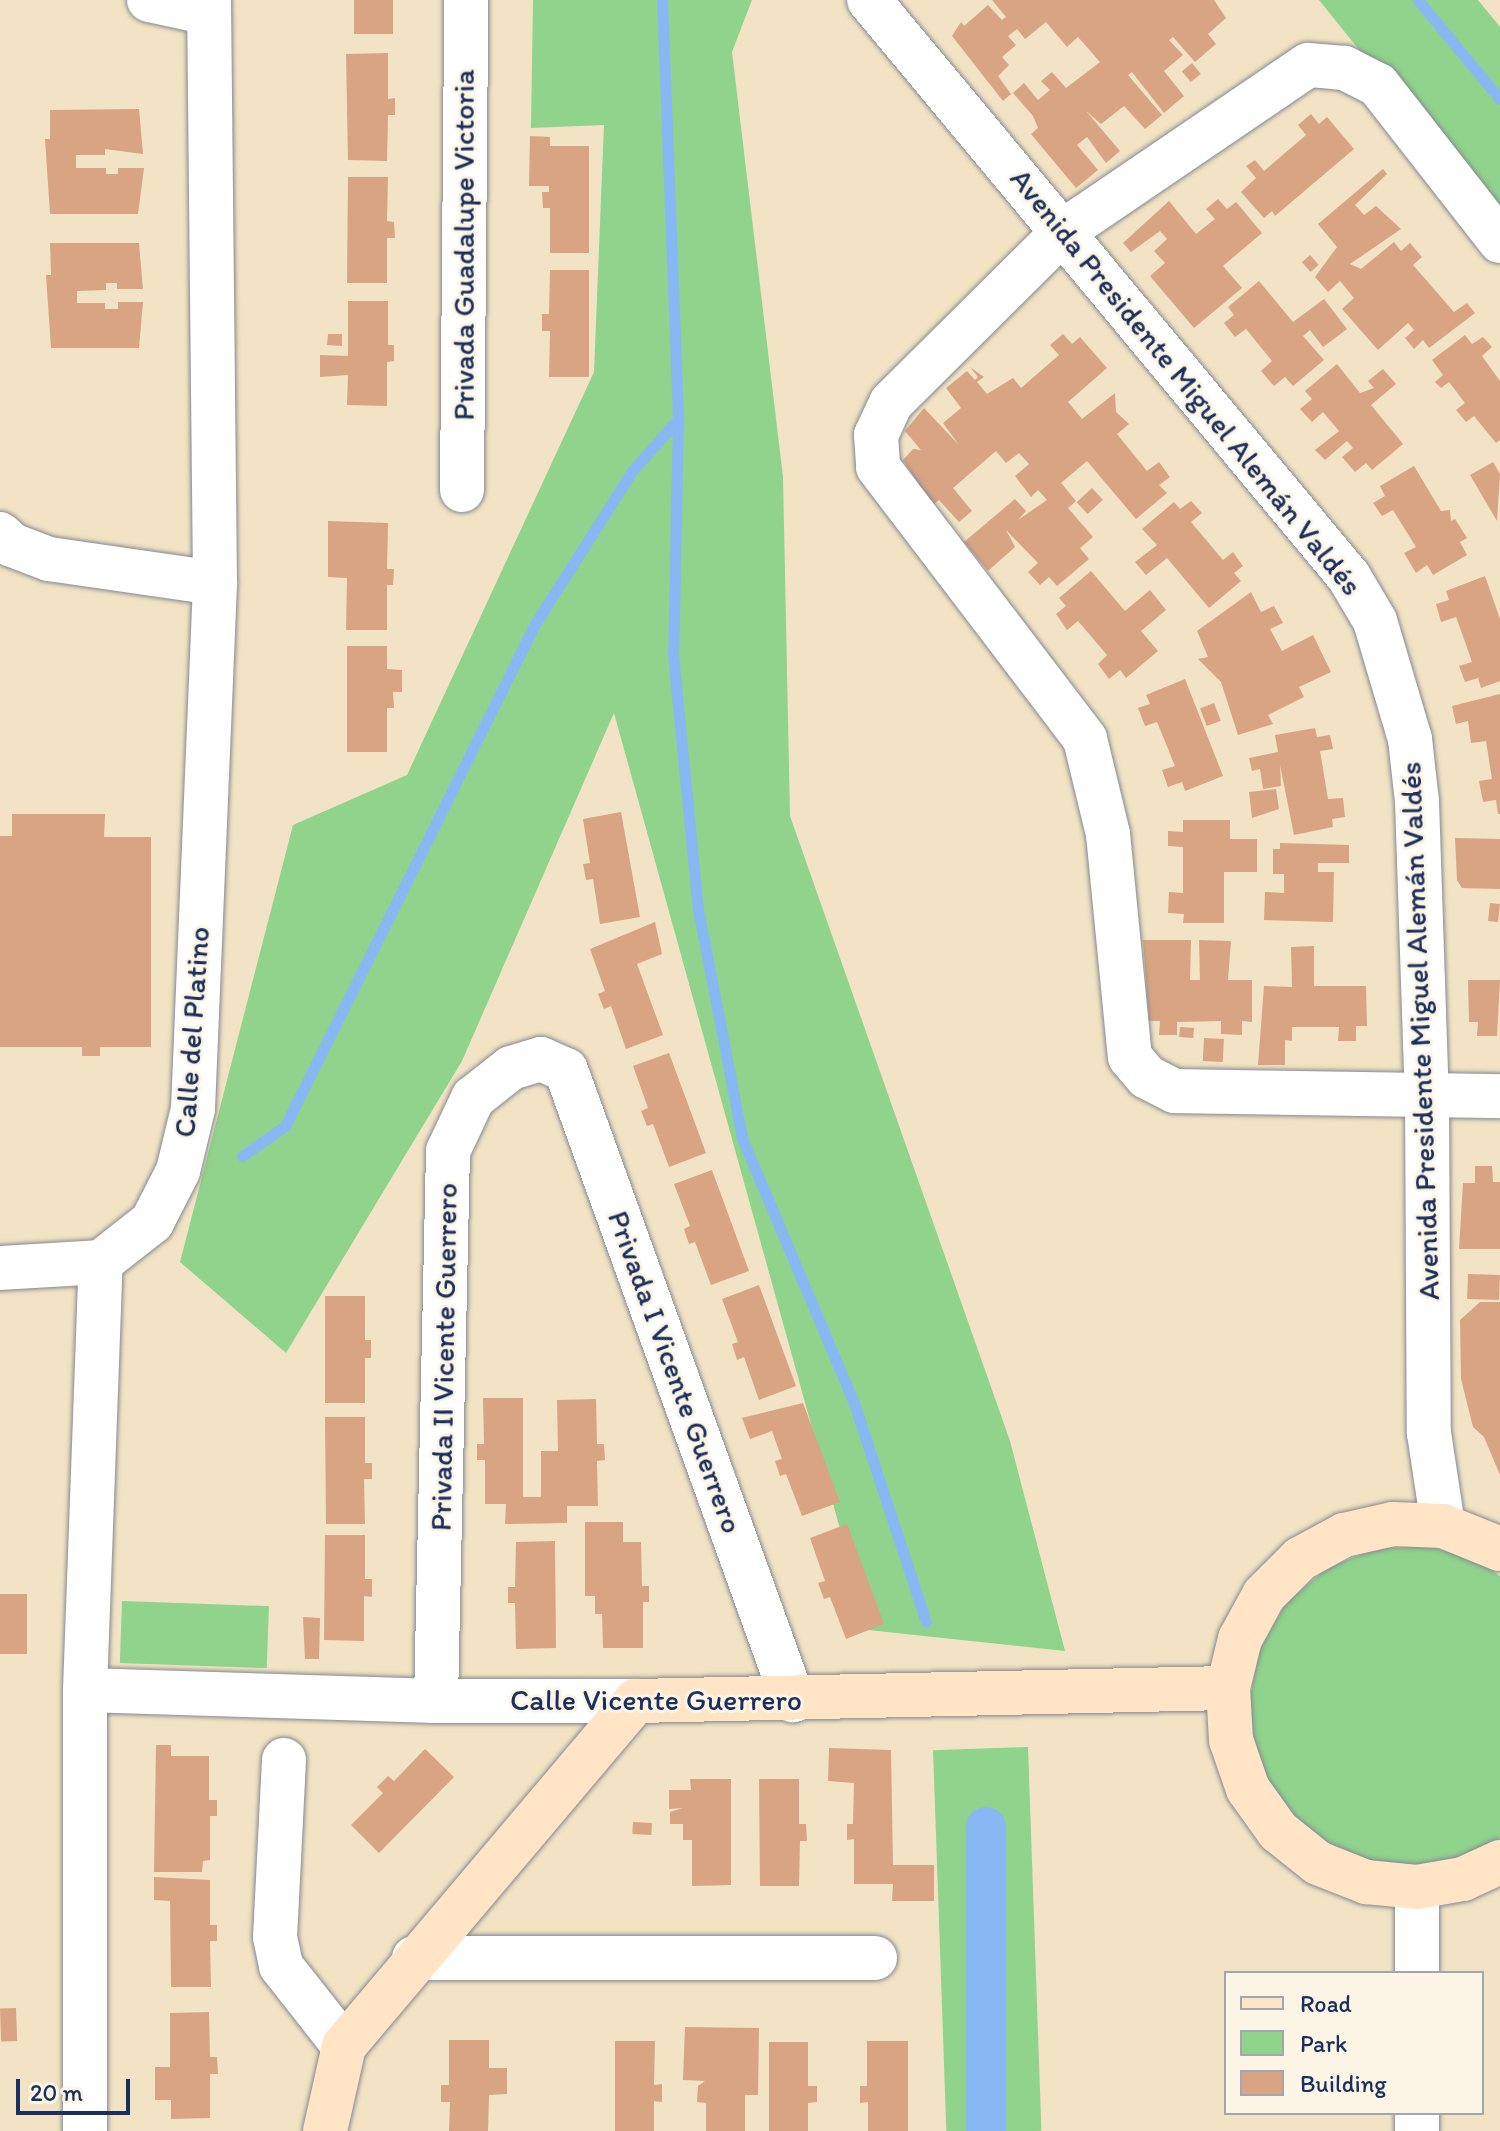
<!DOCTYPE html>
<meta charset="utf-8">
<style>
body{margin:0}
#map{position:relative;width:1500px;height:2131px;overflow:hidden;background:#f1e3c4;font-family:Itim,sans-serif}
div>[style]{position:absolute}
.green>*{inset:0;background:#8fd38c;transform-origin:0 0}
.stream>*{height:11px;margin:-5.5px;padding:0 5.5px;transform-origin:5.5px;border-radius:5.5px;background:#88b8f3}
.canal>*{height:40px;margin:-20px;padding:0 20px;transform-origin:20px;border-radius:20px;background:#88b8f3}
.building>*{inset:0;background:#d8a484;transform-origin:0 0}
.roads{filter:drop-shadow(0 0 2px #868991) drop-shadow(0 0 2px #868991)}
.street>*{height:44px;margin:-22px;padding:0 22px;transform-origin:22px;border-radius:22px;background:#fff}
.secondary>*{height:44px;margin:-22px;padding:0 22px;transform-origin:22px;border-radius:22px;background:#ffe4c6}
span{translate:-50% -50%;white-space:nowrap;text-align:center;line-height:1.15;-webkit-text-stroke:6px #fcf5e5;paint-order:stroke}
.street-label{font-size:30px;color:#1b2f5e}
.legend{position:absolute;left:1224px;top:1971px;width:260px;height:144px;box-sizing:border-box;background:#fcf5e5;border:2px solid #a2a6af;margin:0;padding:10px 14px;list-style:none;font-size:24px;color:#1b2f5e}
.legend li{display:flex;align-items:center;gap:16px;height:40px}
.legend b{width:40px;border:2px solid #a2a6af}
.scale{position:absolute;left:16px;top:2079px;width:114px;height:36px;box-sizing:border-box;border:4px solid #1b2f5e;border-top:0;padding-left:10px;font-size:24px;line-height:28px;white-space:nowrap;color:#1b2f5e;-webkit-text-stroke:6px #fcf5e5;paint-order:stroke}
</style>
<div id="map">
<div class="green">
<i style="clip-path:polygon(533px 0,752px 0,732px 52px,783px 477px,790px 816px,1010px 1441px,1065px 1651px,868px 1630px,614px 713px,462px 1061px,286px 1353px,180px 1262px,293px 825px,407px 775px,594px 372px,604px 125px,531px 128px)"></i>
<i style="clip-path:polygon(1319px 0,1478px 0,1500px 27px,1500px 225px)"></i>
<i style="clip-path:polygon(1427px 1546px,1477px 1560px,1500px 1576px,1500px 1838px,1480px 1852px,1427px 1867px,1373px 1864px,1323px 1843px,1283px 1806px,1257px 1758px,1249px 1704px,1259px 1651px,1286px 1603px,1327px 1568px,1375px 1549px)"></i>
<i style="left:122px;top:1601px;width:147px;height:62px;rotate:2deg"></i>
<i style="left:1028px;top:1747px;width:384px;height:95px;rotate:88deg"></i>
</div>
<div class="stream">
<i style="left:662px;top:0;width:419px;rotate:87.8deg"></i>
<i style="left:678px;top:419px;width:236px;rotate:91.2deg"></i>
<i style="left:673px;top:655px;width:255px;rotate:84.4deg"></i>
<i style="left:698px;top:909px;width:233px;rotate:79.1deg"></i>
<i style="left:742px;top:1138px;width:291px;rotate:67.1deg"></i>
<i style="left:855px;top:1406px;width:227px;rotate:71.8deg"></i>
<i style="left:1418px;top:0;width:129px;rotate:50.4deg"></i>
<i style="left:242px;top:1156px;width:52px;rotate:-34.9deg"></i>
<i style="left:285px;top:1126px;width:561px;rotate:-63.53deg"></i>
<i style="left:535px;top:624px;width:181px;rotate:-57.6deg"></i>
<i style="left:632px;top:471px;width:69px;rotate:-48.5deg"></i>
</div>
<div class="canal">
<i style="left:986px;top:1827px;width:304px;rotate:90deg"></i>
</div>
<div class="building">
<i style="left:354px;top:0;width:39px;height:34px"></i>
<i style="clip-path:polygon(992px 0,1214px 0,1226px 18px,1208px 34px,1216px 44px,1195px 62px,1173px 37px,1169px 40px,1183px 55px,1164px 71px,1184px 96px,1164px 113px,1132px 72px,1128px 75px,1162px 115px,1145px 129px,1124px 106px,1101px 124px,1086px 111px,1120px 151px,1106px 163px,1087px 137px,1077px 145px,1098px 170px,1076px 188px,1031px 134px,1038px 128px,1033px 116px,1013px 93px,1024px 83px,1038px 100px,1050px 90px,1041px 81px,1052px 72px,1066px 88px,1100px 62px,1078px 37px,1067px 47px,1046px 22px,1025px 39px,1017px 29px,1008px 36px,1016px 45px,1002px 57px,1009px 65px,998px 76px,1011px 94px,1003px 101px,952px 36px,961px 22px,964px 26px,988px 5px,1002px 20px,1006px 17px)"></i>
<i style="clip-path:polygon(388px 53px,388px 99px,395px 98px,395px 115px,388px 115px,387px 161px,348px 160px,346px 54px)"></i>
<i style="left:1192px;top:63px;width:14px;height:13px;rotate:51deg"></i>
<i style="clip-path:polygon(139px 109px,143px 154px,105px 149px,105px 155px,76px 155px,76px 168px,106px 168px,106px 174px,118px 174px,118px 168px,144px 168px,138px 214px,50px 214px,45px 139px,50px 139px,50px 110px)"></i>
<i style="clip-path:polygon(1311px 114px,1319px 124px,1327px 117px,1354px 149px,1275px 216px,1272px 211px,1264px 218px,1241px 192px,1256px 178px,1246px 166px,1255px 160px,1264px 171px,1306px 135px,1298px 125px)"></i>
<i style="clip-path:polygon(530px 136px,550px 137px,550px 146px,589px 146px,589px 253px,550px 253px,550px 208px,543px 208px,542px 192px,549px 192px,549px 186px,529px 186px)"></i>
<i style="clip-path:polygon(1383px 169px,1387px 174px,1355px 205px,1364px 215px,1376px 206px,1401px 229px,1350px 264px,1361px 269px,1394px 242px,1401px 251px,1410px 243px,1422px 257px,1413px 265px,1454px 312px,1467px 303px,1475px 313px,1429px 348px,1423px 340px,1414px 349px,1405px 338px,1414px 330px,1408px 323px,1378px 350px,1342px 309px,1354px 298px,1340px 281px,1328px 292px,1315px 277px,1337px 247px,1318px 224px)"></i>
<i style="clip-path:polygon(348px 177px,388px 177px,387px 221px,394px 222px,395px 238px,387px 238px,387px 283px,347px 283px)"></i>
<i style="clip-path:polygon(1218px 199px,1227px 209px,1236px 202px,1262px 233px,1223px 266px,1242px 288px,1194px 328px,1150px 276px,1165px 263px,1154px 251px,1167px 239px,1160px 231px,1131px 252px,1123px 243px,1169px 201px,1196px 234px,1215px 219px,1206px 209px)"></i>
<i style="clip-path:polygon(50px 243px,139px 243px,143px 289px,117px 289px,117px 283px,106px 283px,106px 290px,77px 291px,77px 303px,105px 303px,105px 309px,118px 309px,118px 302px,143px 302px,139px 348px,51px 348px,46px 275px,51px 275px)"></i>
<i style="left:1310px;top:255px;width:13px;height:11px;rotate:48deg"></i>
<i style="clip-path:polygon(550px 270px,589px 270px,589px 377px,549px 377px,550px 331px,542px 331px,542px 314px,549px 314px)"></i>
<i style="clip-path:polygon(1259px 281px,1293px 322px,1324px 299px,1347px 329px,1323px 347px,1310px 330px,1303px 336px,1324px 360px,1293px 386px,1285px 377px,1274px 386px,1261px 371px,1272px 361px,1246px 329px,1235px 337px,1224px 323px,1234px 315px,1228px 307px)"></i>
<i style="clip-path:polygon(348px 301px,388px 301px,388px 345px,394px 345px,394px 361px,387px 362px,387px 406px,347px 405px,348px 375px,320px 377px,320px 355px,348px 356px)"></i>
<i style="clip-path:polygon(328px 334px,342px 334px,342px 346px,327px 345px)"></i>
<i style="clip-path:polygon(1063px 334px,1072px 344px,1080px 337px,1107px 368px,1068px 402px,1082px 419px,1115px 393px,1116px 412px,1129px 424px,1117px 434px,1147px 471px,1159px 462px,1170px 477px,1159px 485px,1167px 493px,1136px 519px,1087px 461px,1061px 483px,1076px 501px,1068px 508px,1093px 537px,1080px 548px,1089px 559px,1057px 586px,1049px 577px,1040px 585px,1028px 572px,1038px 563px,1006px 530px,1015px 547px,988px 571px,964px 542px,1015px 499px,1026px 511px,1018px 520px,1047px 500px,1038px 490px,1031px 497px,1015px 476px,1029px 464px,1019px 453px,1006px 463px,996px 451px,953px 488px,972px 511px,959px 522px,939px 500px,932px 505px,903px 460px,913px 449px,921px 450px,905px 431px,924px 408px,959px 445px,943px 423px,961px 408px,946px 388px,967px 371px,975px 380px,978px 377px,970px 367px,984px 377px,977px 382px,987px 394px,1013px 378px,1021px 388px,1059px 355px,1050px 345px)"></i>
<i style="clip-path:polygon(1465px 335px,1472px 344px,1483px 337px,1492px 347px,1482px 356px,1500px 381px,1500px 440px,1496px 443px,1474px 416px,1466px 422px,1456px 410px,1465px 403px,1449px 382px,1441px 388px,1435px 382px,1443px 375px,1432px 360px)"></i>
<i style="clip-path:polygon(1337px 364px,1360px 393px,1374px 388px,1368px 381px,1383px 369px,1396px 384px,1371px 405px,1403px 444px,1372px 470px,1366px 463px,1355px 472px,1342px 457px,1353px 448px,1347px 441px,1325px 460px,1315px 450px,1339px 431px,1323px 412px,1312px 422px,1300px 409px,1312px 399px,1305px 391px)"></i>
<i style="clip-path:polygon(1493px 462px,1500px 474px,1497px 521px,1470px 475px)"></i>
<i style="clip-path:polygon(1414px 466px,1441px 511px,1450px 510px,1451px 521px,1455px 519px,1467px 538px,1460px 542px,1467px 555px,1433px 575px,1427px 565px,1416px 573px,1404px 553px,1416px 547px,1393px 510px,1382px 516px,1373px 503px,1385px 496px,1380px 486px)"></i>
<i style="left:1092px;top:488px;width:16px;height:21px;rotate:47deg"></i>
<i style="clip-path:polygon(1191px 501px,1202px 513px,1191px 522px,1223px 560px,1233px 552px,1243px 566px,1234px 573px,1241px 581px,1209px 608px,1167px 558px,1146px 575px,1135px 562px,1157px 545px,1142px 529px,1174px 502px,1180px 509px)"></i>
<i style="clip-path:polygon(328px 521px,388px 523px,387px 569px,394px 569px,393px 585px,387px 585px,387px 630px,346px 630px,347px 578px,328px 577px)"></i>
<i style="clip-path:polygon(1091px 571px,1125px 611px,1150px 590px,1166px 610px,1141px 631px,1158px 651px,1126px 678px,1120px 670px,1109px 679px,1098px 664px,1107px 655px,1078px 621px,1067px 630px,1056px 614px,1066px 606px,1059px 598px)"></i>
<i style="clip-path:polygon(1485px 576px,1500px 619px,1500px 681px,1481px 688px,1478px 678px,1465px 682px,1459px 666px,1472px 662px,1464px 639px,1456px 617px,1441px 622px,1436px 604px,1449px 600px,1446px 591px)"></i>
<i style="clip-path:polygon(1251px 592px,1261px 612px,1274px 606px,1283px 623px,1270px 629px,1282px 651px,1313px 635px,1331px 672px,1299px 687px,1304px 697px,1268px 715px,1273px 724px,1238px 735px,1221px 682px,1198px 659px,1208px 657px,1197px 631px)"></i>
<i style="clip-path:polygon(347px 646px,387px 646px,387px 669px,402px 670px,402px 692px,393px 692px,394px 708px,387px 708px,387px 752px,347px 752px)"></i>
<i style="clip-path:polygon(1185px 679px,1223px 776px,1185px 791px,1182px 782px,1168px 787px,1162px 770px,1175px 766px,1157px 722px,1145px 726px,1138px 708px,1150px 704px,1146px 695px)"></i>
<i style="clip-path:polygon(1500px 694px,1500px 814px,1498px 814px,1496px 800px,1483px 802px,1479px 781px,1492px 779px,1486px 741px,1471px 743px,1468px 721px,1456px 724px,1452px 706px)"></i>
<i style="left:1214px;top:703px;width:19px;height:15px;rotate:69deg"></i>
<i style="clip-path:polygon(1315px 728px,1317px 737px,1330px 735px,1333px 749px,1320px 751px,1328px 799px,1343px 798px,1345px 817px,1332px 819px,1333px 827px,1294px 835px,1280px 765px,1281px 786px,1263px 789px,1260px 769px,1252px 771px,1249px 758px,1278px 752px,1275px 735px)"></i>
<i style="clip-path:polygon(1276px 789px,1279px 809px,1252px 818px,1249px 792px)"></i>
<i style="clip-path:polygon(621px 812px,640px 917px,600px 924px,593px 879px,586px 880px,583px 864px,590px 863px,583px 819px)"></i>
<i style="clip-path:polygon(12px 814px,105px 814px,104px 837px,151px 837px,151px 1047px,100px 1047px,100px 1056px,82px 1056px,82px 1047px,0 1047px,0 836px,12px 836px)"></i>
<i style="clip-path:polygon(1183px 820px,1230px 820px,1230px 839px,1257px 839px,1257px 872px,1224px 872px,1224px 923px,1183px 923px,1184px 914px,1168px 913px,1169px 892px,1183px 893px,1183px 847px,1168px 846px,1168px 831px,1183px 832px)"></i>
<i style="clip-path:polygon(1455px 838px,1500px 839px,1500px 889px,1462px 888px,1457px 880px)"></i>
<i style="clip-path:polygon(1280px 843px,1349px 845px,1349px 863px,1318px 863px,1318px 872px,1334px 872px,1333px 922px,1264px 920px,1265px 892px,1284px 893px,1284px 874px,1273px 874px,1273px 849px,1280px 849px)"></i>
<i style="left:1490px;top:903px;width:10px;height:18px;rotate:6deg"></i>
<i style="clip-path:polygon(655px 922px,662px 954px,637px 964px,663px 1035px,626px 1049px,611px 1006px,604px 1009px,598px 994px,605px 991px,590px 949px)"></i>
<i style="clip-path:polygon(1143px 940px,1191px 940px,1190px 980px,1200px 980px,1199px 940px,1231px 941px,1228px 980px,1252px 980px,1252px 1022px,1242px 1021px,1242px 1035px,1221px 1034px,1221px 1021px,1177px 1022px,1177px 1035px,1159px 1035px,1160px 1021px,1149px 1021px)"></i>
<i style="clip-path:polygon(1314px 946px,1314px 986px,1366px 986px,1367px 1026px,1356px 1026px,1356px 1041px,1338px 1041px,1339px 1027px,1292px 1027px,1292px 1041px,1285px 1040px,1285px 1065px,1258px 1065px,1264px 986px,1292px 987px,1291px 947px)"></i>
<i style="clip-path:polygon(1468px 980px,1500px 980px,1497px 1036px,1477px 1036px,1478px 1022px,1469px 1022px)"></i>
<i style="left:1180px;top:1027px;width:14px;height:10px;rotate:4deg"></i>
<i style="left:1204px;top:1038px;width:20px;height:23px;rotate:3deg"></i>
<i style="clip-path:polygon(669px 1053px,706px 1153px,669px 1167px,653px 1124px,647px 1126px,641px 1111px,648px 1108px,633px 1066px)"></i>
<i style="clip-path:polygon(1475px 1166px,1492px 1166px,1493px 1182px,1500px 1182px,1500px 1249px,1459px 1249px,1463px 1183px,1475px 1183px)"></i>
<i style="clip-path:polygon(712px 1170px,749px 1271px,711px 1285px,695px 1242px,689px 1244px,684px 1229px,690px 1226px,674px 1184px)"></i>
<i style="left:1468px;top:1274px;width:32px;height:25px;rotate:2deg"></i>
<i style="clip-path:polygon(759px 1285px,796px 1386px,759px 1400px,744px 1357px,737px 1360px,732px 1344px,738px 1342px,722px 1299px)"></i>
<i style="clip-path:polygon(325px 1296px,365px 1296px,365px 1340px,371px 1340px,371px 1358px,365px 1358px,365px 1403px,325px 1403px)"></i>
<i style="clip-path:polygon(1480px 1302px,1500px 1302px,1500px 1475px,1484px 1437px,1473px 1427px,1461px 1379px,1460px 1320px)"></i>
<i style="clip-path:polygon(483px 1398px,523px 1398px,523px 1497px,541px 1497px,541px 1451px,558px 1451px,557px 1400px,596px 1399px,597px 1444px,604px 1444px,605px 1460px,597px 1461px,598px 1506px,567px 1506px,567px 1523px,505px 1524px,506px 1504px,485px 1504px,485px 1460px,477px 1460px,477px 1444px,484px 1444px)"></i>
<i style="clip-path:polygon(803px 1403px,840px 1502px,802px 1516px,786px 1474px,780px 1476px,775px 1461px,782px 1459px,772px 1431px,750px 1439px,742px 1418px)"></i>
<i style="clip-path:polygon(325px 1417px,365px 1417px,365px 1463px,372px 1463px,372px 1479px,364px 1479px,365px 1524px,326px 1524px)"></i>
<i style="clip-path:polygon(585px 1522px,623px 1522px,623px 1542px,641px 1542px,642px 1586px,649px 1586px,649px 1602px,643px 1602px,643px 1648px,603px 1648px,602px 1614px,595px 1614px,595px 1596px,585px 1596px)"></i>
<i style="clip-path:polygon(847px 1524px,884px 1624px,846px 1639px,830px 1597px,824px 1599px,818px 1583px,825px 1581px,810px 1538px)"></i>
<i style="clip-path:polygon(325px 1535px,365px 1535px,365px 1579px,372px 1579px,372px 1597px,364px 1596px,364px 1641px,324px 1640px)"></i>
<i style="clip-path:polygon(555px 1541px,556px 1648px,516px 1649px,515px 1603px,508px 1603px,508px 1587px,515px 1587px,516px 1542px)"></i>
<i style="left:0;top:1594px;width:27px;height:60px"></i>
<i style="clip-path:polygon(303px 1617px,320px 1618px,319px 1659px,305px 1659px)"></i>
<i style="clip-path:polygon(156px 1745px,171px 1745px,171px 1756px,209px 1756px,209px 1800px,217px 1800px,217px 1816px,210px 1816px,210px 1860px,203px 1861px,202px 1872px,154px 1872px)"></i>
<i style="clip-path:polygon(829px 1748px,891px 1750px,893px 1865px,934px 1865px,934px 1901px,892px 1901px,893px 1884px,854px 1884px,854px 1839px,847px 1840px,847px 1824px,853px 1824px,854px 1783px,828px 1781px)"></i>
<i style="clip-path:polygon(425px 1749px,454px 1777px,379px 1853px,351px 1825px,383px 1793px,377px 1787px,388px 1776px,394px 1781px)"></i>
<i style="clip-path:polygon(690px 1779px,731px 1779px,731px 1885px,692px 1886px,692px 1840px,683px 1840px,683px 1824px,670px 1824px,670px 1812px,683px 1808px,669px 1809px,669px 1790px,691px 1790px)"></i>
<i style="clip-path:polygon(759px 1779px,799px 1779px,799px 1824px,806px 1824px,807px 1841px,800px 1841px,799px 1886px,760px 1886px)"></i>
<i style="left:633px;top:1822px;width:19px;height:12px;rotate:3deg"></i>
<i style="clip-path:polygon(154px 1877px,210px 1880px,210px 1925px,217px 1925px,217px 1941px,210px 1941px,211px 1987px,171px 1987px,170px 1901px,154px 1900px)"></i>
<i style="left:16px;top:2008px;width:33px;height:16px;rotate:88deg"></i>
<i style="clip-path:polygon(209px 2012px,210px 2057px,217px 2057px,218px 2074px,210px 2074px,210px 2118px,171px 2119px,171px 2100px,155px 2100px,155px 2067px,170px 2067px,170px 2013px)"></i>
<i style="clip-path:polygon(685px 2027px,759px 2028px,758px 2095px,745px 2095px,745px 2131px,706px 2131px,706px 2103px,697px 2102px,698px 2086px,705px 2081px,683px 2080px)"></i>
<i style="clip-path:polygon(449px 2040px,489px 2040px,489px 2068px,507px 2068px,507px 2094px,489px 2095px,488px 2131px,449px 2131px,450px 2102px,441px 2102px,441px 2085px,449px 2085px)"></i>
<i style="clip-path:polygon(615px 2041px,655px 2041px,654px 2085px,662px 2084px,662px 2102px,654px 2101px,654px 2131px,615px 2131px)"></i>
<i style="clip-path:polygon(867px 2041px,908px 2041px,908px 2131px,868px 2131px,868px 2102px,860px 2103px,860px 2086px,867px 2086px)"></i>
<i style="clip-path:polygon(769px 2042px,808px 2042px,808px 2086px,817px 2086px,817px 2102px,808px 2103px,808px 2131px,769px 2131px)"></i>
</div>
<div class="roads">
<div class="street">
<i style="left:149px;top:0;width:61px;rotate:12.2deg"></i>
<i style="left:869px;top:0;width:751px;rotate:50.24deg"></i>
<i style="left:1349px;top:577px;width:51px;rotate:59.4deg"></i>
<i style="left:1375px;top:621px;width:123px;rotate:73.5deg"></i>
<i style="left:1410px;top:739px;width:62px;rotate:83.6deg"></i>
<i style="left:1417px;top:801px;width:294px;rotate:88.1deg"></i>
<i style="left:1427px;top:1095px;width:338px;rotate:89.7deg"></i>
<i style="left:1429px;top:1433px;width:94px;rotate:81.4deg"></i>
<i style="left:1500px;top:241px;width:198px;rotate:-128deg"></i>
<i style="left:1378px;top:85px;width:38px;rotate:-153deg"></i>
<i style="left:1344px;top:68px;width:36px;rotate:-175deg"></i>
<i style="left:1308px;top:65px;width:294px;rotate:145.8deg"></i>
<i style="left:1065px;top:230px;width:245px;rotate:135.2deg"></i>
<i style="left:891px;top:403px;width:35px;rotate:115deg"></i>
<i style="left:876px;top:435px;width:32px;rotate:86deg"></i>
<i style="left:878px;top:467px;width:342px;rotate:52.7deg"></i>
<i style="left:1085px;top:739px;width:98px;rotate:76.4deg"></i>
<i style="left:1108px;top:834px;width:224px;rotate:84.4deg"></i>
<i style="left:1130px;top:1057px;width:26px;rotate:50deg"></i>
<i style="left:1147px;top:1077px;width:31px;rotate:27deg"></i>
<i style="left:1175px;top:1091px;width:325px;rotate:0.9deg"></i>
<i style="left:462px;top:490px;width:490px;rotate:-89.5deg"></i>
<i style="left:0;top:534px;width:16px;rotate:43deg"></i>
<i style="left:12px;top:545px;width:40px;rotate:21deg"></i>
<i style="left:49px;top:559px;width:168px;rotate:8.2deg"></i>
<i style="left:0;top:1268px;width:101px;rotate:-3.4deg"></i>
<i style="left:85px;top:1690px;width:351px;rotate:1.8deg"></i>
<i style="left:436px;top:1701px;width:200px"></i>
<i style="left:436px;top:1701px;width:550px;rotate:-88.75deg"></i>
<i style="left:448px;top:1151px;width:59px;rotate:-64.7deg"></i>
<i style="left:473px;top:1098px;width:48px;rotate:-38.3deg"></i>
<i style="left:511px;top:1068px;width:31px;rotate:-17deg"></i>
<i style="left:541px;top:1059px;width:27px;rotate:24deg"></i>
<i style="left:566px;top:1070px;width:670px;rotate:70.19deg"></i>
<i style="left:284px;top:1760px;width:177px;rotate:92.9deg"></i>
<i style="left:275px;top:1937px;width:30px;rotate:78deg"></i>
<i style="left:281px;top:1966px;width:102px;rotate:51.8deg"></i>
<i style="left:1417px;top:1887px;width:86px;rotate:90deg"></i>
<i style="left:414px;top:1958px;width:461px"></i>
<i style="left:85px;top:2131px;width:441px;rotate:-90deg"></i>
<i style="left:85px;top:1690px;width:428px;rotate:-87.9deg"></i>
<i style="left:101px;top:1262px;width:65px;rotate:-38.1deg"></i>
<i style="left:152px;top:1222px;width:57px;rotate:-63deg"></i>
<i style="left:178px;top:1171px;width:64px;rotate:-76.4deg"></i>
<i style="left:193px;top:1109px;width:526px;rotate:-87.6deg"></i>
<i style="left:215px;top:583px;width:583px;rotate:-90.59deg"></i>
<i style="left:1417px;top:2131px;width:18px;rotate:-90deg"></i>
</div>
<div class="secondary">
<i style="left:1500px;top:1549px;width:61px;rotate:-158deg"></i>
<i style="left:1443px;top:1526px;width:50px;rotate:-177.7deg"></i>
<i style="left:1393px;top:1524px;width:50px;rotate:167.3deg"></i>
<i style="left:1344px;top:1535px;width:50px;rotate:151.4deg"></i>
<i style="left:1300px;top:1559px;width:51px;rotate:135deg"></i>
<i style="left:1264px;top:1595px;width:50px;rotate:118.6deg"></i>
<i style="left:1240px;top:1639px;width:50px;rotate:103.8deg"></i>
<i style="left:1228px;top:1688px;width:52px;rotate:86.7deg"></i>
<i style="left:1231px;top:1740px;width:52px;rotate:70.9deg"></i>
<i style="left:1248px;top:1789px;width:52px;rotate:54.5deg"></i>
<i style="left:1278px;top:1831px;width:51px;rotate:38.7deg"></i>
<i style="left:1318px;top:1863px;width:52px;rotate:21.6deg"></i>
<i style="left:1366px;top:1882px;width:51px;rotate:5.6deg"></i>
<i style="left:1417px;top:1887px;width:47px;rotate:-9.9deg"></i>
<i style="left:1463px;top:1879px;width:41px;rotate:-24.7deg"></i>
<i style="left:325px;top:2131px;width:87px;rotate:-77.4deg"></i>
<i style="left:344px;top:2046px;width:452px;rotate:-49.8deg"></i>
<i style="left:636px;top:1701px;width:592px;rotate:-1.26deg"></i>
</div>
</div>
<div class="street-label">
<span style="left:464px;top:245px;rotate:-90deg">Privada Guadalupe Victoria</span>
<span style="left:1186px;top:382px;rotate:51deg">Avenida Presidente Miguel Alemán Valdés</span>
<span style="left:1420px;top:1031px;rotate:-92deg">Avenida Presidente Miguel Alemán Valdés</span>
<span style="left:192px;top:1032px;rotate:-86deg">Calle del Platino</span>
<span style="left:444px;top:1357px;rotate:-89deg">Privada II Vicente Guerrero</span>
<span style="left:675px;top:1372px;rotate:70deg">Privada I Vicente Guerrero</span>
<span style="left:656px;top:1700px">Calle Vicente Guerrero</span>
</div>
<ul class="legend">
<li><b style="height:10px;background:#ffe4c6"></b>Road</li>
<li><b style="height:22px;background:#8fd38c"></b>Park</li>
<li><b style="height:22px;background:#d8a484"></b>Building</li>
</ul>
<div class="scale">20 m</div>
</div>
